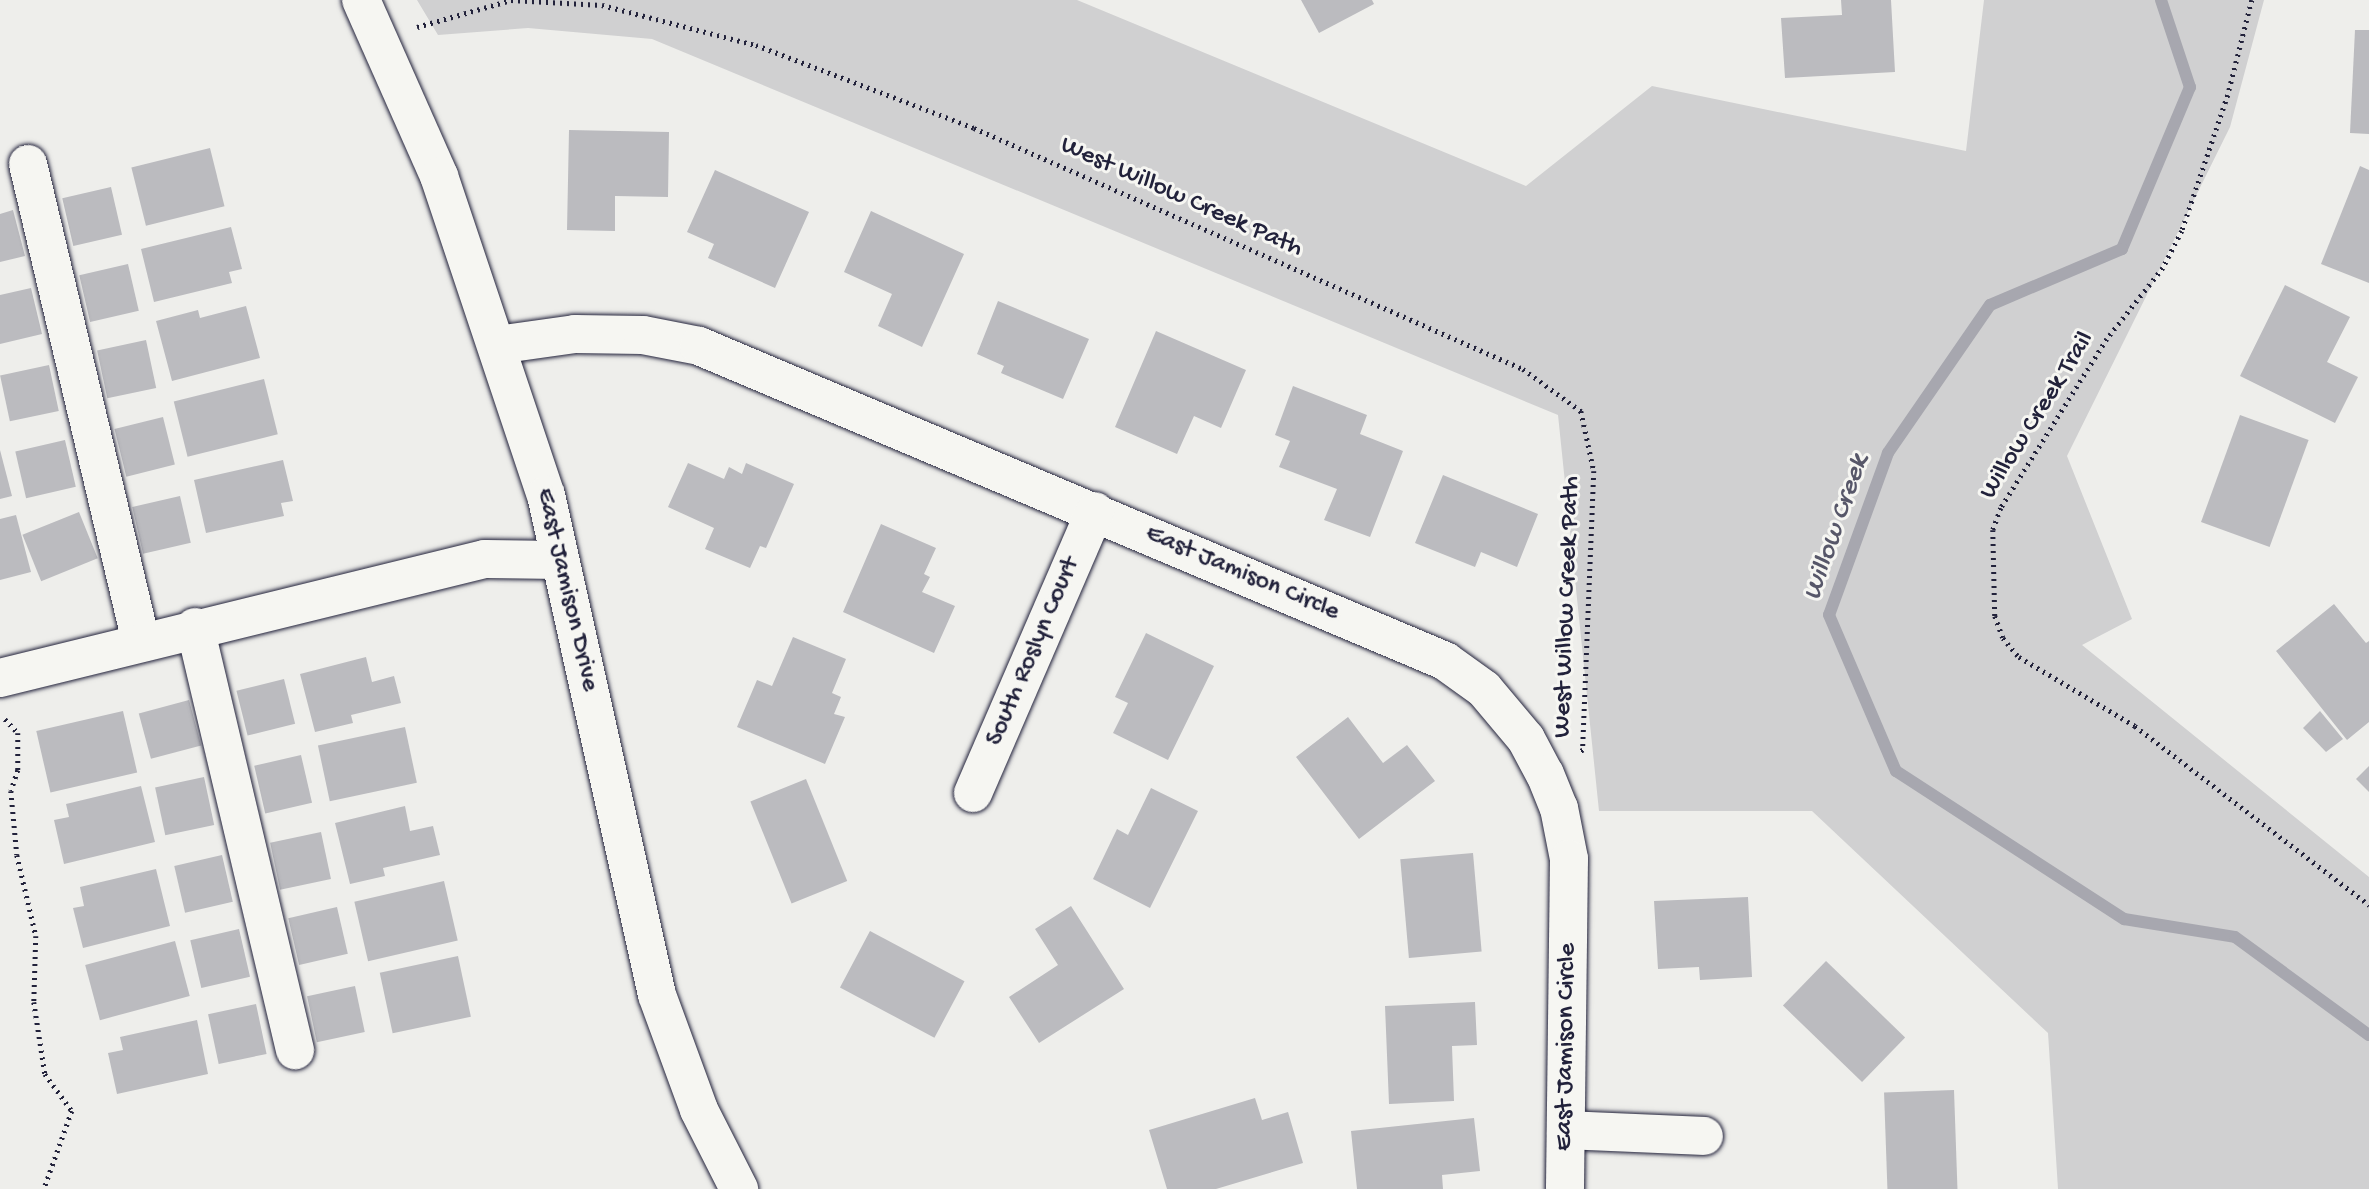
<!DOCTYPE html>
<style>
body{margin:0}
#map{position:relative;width:2369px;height:1189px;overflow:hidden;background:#eeeeeb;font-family:"Gochi Hand",sans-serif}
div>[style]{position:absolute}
.green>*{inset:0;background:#d0d0d1}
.stream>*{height:12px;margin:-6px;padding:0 6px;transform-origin:6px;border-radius:6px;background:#a7a7af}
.building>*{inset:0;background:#bbbbbf;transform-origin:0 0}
.path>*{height:4.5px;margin-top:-2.25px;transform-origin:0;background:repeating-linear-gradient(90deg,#22223b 0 2px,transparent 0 7px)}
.roads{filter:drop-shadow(0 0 2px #22223b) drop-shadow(0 0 2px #22223b)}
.minor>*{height:38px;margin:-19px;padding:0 19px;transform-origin:19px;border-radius:19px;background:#f6f6f2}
span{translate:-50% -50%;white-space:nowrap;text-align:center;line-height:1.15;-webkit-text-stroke:6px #f6f6f2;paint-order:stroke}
.street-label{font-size:26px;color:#22223b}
.water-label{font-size:28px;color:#575769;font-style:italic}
</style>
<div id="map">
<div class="green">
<i style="clip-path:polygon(417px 0,1077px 0,1526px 186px,1652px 86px,1966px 151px,1984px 0,2264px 0,2230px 127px,2067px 456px,2132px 619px,2082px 645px,2369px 877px,2369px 1189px,2058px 1189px,2048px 1033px,1812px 811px,1599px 811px,1558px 415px,652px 39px,528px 28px,438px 35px)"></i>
</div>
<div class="stream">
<i style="left:2161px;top:0;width:92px;rotate:71.6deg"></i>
<i style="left:2190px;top:87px;width:176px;rotate:112.8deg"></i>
<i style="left:2122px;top:249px;width:143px;rotate:157deg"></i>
<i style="left:1990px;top:305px;width:180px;rotate:124.6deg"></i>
<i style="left:1888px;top:453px;width:172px;rotate:110deg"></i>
<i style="left:1829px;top:615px;width:170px;rotate:66.8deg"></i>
<i style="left:1896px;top:771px;width:272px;rotate:33deg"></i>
<i style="left:2124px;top:919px;width:112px;rotate:9.2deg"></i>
<i style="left:2235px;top:937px;width:166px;rotate:36.2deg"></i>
</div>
<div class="building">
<i style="clip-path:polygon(1301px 0,1372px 0,1374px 4px,1319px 33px)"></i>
<i style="clip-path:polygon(1841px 0,1891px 0,1895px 72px,1785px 78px,1781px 18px,1842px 15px)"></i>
<i style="clip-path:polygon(2355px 30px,2369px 30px,2369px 134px,2350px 133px)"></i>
<i style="clip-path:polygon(569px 130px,669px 132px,668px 197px,615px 196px,615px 231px,567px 230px)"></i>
<i style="left:210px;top:148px;width:60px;height:81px;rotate:76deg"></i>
<i style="clip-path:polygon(2360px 166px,2369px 170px,2369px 283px,2321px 264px)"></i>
<i style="clip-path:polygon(715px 170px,809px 212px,775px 288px,708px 258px,714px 244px,687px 232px)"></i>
<i style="left:111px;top:187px;width:49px;height:50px;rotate:77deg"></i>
<i style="clip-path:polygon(13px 210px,25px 256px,0 262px,0 214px)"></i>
<i style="clip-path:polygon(871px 211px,964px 254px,922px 347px,878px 326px,892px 294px,844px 272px)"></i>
<i style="clip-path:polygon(231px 227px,242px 269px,229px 272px,232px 283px,154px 302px,141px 249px)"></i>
<i style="left:128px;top:264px;width:48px;height:50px;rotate:77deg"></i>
<i style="clip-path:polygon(2285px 285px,2350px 317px,2327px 362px,2358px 377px,2335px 423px,2240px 376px)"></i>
<i style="clip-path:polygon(31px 288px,42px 334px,0 344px,0 295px)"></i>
<i style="clip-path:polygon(998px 301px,1089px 339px,1063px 399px,1001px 373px,1004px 366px,977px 354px)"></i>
<i style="clip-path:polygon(246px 306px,260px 358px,172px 381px,156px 321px,198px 310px,200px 318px)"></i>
<i style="clip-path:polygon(1156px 331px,1246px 370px,1221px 428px,1194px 416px,1177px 454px,1115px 427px)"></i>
<i style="left:146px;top:340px;width:49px;height:50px;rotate:78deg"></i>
<i style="left:49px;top:365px;width:47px;height:50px;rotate:78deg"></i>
<i style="left:264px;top:379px;width:57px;height:93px;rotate:76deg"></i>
<i style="clip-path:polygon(1293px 386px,1367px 415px,1360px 434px,1403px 451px,1370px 537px,1324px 520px,1337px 489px,1279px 467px,1290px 441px,1275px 435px)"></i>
<i style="left:2240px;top:415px;width:73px;height:114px;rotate:20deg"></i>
<i style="left:163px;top:417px;width:49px;height:50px;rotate:76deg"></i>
<i style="left:65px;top:440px;width:48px;height:51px;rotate:77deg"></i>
<i style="clip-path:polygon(0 450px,12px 496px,0 499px)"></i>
<i style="clip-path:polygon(283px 460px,293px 501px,281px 503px,284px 516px,206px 533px,194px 480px)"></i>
<i style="clip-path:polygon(688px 463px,724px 479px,729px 467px,742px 474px,746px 463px,794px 484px,766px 548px,760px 546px,750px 568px,705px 549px,714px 528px,668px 507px)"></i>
<i style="clip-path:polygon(1443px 475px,1538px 514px,1517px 567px,1481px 552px,1475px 567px,1415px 543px)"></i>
<i style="left:180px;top:496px;width:48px;height:49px;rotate:77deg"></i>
<i style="left:79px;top:512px;width:50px;height:61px;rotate:68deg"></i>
<i style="clip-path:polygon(16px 515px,31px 572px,0 580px,0 519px)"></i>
<i style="clip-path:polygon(881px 524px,936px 548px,924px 574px,930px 577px,922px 592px,955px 606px,934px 653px,843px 612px)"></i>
<i style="clip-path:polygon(2334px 604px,2366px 643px,2369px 641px,2369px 722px,2347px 740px,2276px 651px)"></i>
<i style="clip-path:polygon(1146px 633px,1214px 666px,1168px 760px,1113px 733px,1128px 703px,1115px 697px)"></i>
<i style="clip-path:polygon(793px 637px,846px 659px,832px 693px,841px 697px,834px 714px,845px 717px,825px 764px,737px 727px,757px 680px,772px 686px)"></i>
<i style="clip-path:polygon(366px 657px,372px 682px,394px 676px,401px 703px,351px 715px,353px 723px,315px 732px,300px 674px)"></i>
<i style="left:284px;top:679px;width:46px;height:49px;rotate:76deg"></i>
<i style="left:189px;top:700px;width:47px;height:52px;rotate:75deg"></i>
<i style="left:123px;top:711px;width:63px;height:89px;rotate:77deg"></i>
<i style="clip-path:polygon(2320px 711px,2343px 739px,2326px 752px,2303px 728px)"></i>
<i style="clip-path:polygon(1348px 717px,1383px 763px,1407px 745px,1435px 781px,1359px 839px,1296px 757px)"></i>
<i style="left:405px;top:727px;width:57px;height:89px;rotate:78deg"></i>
<i style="left:301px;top:755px;width:49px;height:48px;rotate:77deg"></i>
<i style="clip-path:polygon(2369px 766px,2369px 792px,2356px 779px)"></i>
<i style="left:204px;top:777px;width:49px;height:50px;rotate:78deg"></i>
<i style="left:806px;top:779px;width:110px;height:60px;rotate:68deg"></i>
<i style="clip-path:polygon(141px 786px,155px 842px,64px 864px,54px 820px,69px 817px,66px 804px)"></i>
<i style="clip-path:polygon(1151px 788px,1198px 811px,1150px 908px,1093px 879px,1117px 829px,1128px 835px)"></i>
<i style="clip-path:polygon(405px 806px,410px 831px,433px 826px,440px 855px,383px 868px,385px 876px,350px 884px,335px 823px)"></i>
<i style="left:321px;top:832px;width:48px;height:52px;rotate:78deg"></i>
<i style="left:1473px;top:853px;width:99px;height:73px;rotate:85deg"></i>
<i style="left:222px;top:855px;width:48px;height:49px;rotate:77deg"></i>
<i style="clip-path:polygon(156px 869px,170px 926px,83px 948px,73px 908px,84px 906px,80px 887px)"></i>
<i style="left:444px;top:881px;width:61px;height:92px;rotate:77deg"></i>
<i style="clip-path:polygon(1748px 897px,1752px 977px,1700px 980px,1699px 967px,1658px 969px,1654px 901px)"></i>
<i style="clip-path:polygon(1071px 906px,1124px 989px,1039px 1043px,1009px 997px,1058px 965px,1035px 929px)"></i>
<i style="left:337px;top:907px;width:48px;height:50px;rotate:77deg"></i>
<i style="left:239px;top:929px;width:49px;height:50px;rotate:77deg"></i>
<i style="left:870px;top:931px;width:107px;height:64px;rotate:28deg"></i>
<i style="left:175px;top:941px;width:57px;height:93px;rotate:75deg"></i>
<i style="left:458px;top:956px;width:62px;height:80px;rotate:78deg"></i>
<i style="left:1826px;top:961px;width:110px;height:62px;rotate:44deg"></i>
<i style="left:355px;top:986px;width:47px;height:49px;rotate:78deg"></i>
<i style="clip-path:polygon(1475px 1002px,1477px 1045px,1452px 1046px,1454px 1101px,1389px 1104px,1385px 1006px)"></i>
<i style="left:256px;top:1004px;width:51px;height:49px;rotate:78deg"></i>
<i style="clip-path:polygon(197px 1020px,208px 1074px,117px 1094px,108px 1053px,123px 1050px,120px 1037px)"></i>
<i style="left:1954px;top:1090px;width:99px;height:70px;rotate:88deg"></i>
<i style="clip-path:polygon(1255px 1098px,1262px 1120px,1288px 1112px,1303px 1163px,1216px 1189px,1167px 1189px,1149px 1130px)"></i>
<i style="clip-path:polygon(1474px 1118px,1480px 1171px,1442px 1175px,1443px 1189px,1357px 1189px,1351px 1131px)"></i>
</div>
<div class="path">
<i style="left:2252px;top:0;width:98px;rotate:104.2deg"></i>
<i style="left:2228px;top:95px;width:144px;rotate:108.7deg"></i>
<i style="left:2182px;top:231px;width:42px;rotate:117.2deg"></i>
<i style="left:2163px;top:268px;width:90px;rotate:128.3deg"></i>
<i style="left:2107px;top:339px;width:199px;rotate:122.1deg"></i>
<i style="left:2001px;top:508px;width:23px;rotate:110deg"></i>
<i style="left:1993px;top:530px;width:86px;rotate:88.7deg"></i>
<i style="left:1995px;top:616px;width:23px;rotate:70deg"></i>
<i style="left:2003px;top:638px;width:25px;rotate:50deg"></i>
<i style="left:2019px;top:657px;width:135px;rotate:30.7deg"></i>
<i style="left:2135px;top:726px;width:295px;rotate:37.4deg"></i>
<i style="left:417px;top:27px;width:98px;rotate:-16deg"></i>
<i style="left:511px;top:0;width:91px;rotate:3.1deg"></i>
<i style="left:602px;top:5px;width:159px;rotate:14.6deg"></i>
<i style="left:756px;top:45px;width:233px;rotate:20.8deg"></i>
<i style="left:974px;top:128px;width:600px;rotate:23.7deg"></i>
<i style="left:1523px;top:369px;width:72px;rotate:35.9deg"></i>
<i style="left:1581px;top:411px;width:61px;rotate:77.8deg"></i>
<i style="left:1594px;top:471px;width:279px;rotate:92.3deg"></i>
<i style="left:1583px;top:750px;width:5px;rotate:143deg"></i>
<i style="left:5px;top:719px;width:19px;rotate:47deg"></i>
<i style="left:18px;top:733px;width:37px;rotate:90deg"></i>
<i style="left:18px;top:770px;width:22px;rotate:108deg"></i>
<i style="left:11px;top:791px;width:64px;rotate:84.6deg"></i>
<i style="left:17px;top:855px;width:83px;rotate:76.8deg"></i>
<i style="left:36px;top:936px;width:66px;rotate:91.7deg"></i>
<i style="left:34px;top:1002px;width:73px;rotate:81.3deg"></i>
<i style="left:45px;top:1074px;width:46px;rotate:53.9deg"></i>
<i style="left:72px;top:1111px;width:83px;rotate:109.7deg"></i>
</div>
<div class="roads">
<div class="minor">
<i style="left:361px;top:0;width:193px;rotate:66.1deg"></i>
<i style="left:439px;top:176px;width:336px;rotate:71.5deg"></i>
<i style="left:546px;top:495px;width:512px;rotate:77.48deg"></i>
<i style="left:657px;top:995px;width:122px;rotate:69.9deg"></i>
<i style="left:699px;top:1110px;width:89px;rotate:63.1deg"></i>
<i style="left:28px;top:164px;width:492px;rotate:76.7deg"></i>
<i style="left:497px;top:345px;width:79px;rotate:-8deg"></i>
<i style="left:575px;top:334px;width:68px;rotate:0.8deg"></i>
<i style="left:643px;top:335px;width:57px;rotate:11.1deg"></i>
<i style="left:699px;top:346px;width:810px;rotate:22.89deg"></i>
<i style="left:1445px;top:661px;width:48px;rotate:35.7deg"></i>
<i style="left:1484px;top:689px;width:65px;rotate:50deg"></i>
<i style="left:1526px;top:739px;width:40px;rotate:62deg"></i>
<i style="left:1545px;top:774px;width:37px;rotate:68deg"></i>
<i style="left:1559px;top:808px;width:52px;rotate:78.9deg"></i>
<i style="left:1569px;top:859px;width:330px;rotate:90.7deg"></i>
<i style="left:195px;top:627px;width:435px;rotate:76.7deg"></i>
<i style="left:0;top:678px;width:499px;rotate:-13.8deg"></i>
<i style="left:485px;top:559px;width:75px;rotate:0.8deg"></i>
<i style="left:973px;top:793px;width:307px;rotate:-66.6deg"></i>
<i style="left:1566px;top:1130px;width:138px;rotate:2.5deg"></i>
</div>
</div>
<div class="street-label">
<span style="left:1181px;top:198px;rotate:24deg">West Willow Creek Path</span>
<span style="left:2038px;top:416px;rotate:-58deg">Willow Creek Trail</span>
<span style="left:1242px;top:574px;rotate:23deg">East Jamison Circle</span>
<span style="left:566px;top:590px;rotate:77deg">East Jamison Drive</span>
<span style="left:1568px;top:607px;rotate:-88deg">West Willow Creek Path</span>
<span style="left:1034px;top:652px;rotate:-67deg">South Roslyn Court</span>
<span style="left:1567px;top:1047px;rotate:-89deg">East Jamison Circle</span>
</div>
<div class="water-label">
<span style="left:1837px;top:528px;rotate:-71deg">Willow Creek</span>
</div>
</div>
